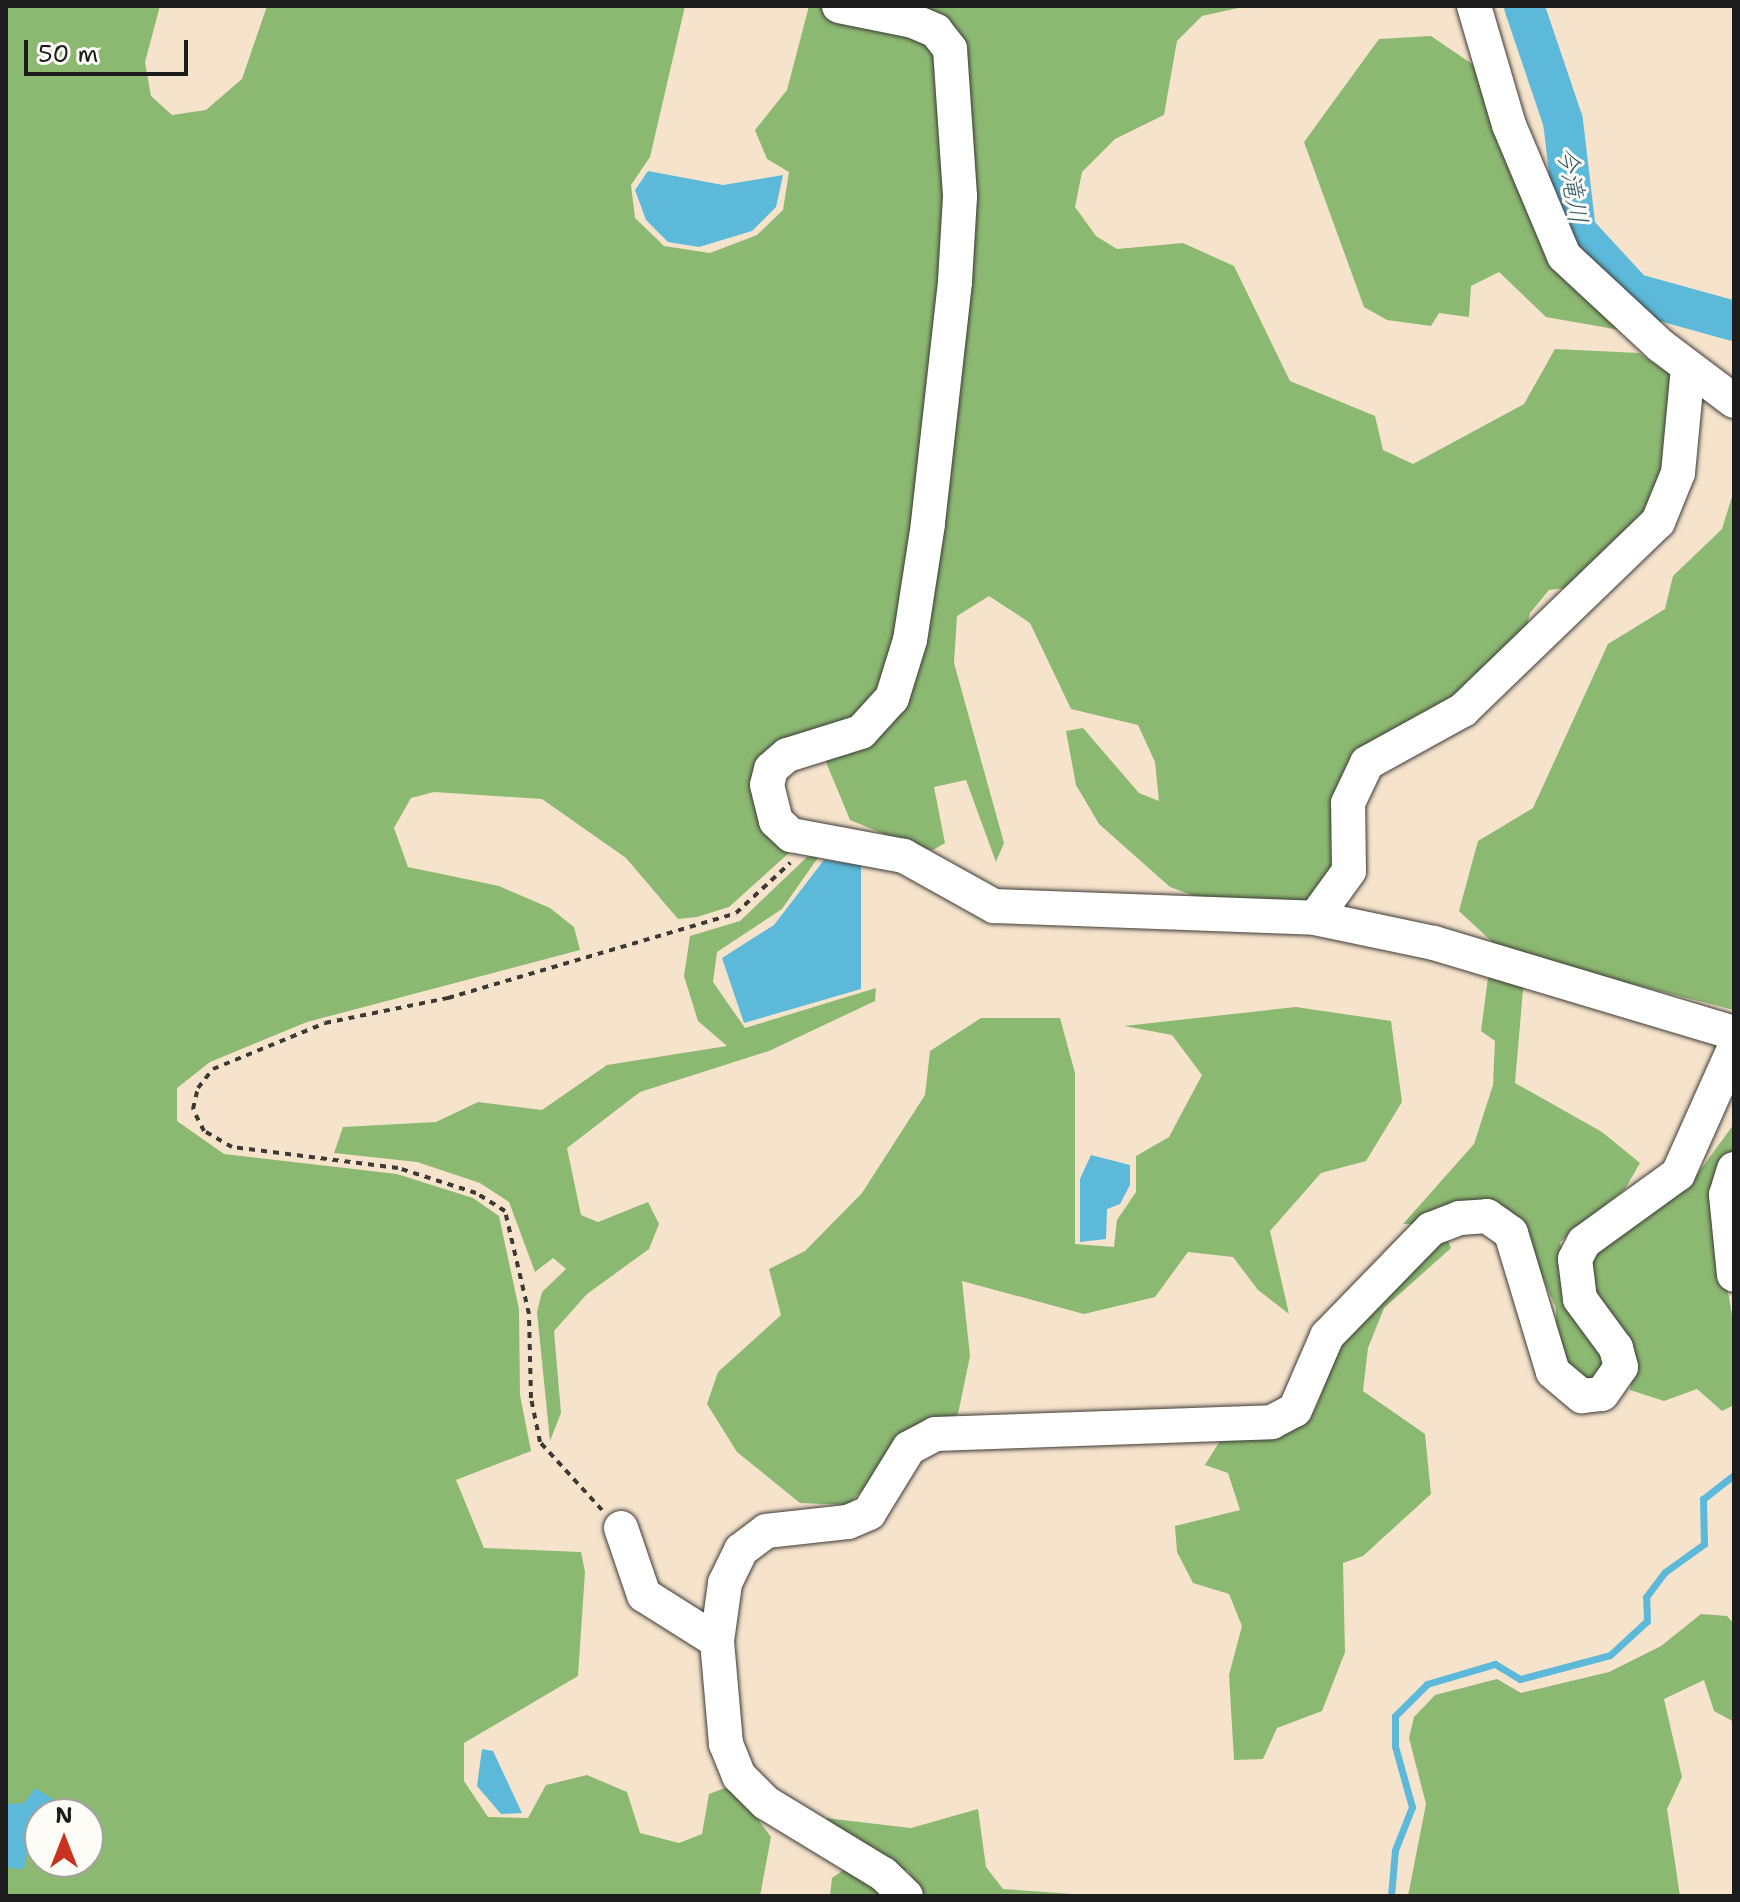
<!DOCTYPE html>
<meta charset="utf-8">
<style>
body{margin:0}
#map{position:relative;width:1740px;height:1902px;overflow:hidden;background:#f6e3cc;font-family:"Shantell Sans","Klee One",sans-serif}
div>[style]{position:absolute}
.forest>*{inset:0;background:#8cb972}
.water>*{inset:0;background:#5cb9da}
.stream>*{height:7px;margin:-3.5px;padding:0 3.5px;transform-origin:3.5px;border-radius:3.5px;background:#5cb9da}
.river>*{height:40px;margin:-20px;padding:0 20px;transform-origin:20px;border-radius:20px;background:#5cb9da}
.path>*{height:4px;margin-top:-2px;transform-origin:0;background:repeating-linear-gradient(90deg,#3d3a36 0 6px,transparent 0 12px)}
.roads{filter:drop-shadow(0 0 2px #3d3a36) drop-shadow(0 0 2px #3d3a36)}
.minor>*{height:34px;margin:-17px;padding:0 17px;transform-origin:17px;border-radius:17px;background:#fff}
span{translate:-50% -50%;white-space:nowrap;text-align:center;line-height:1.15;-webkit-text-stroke:6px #fdfcf7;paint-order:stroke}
.water-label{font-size:26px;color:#365b68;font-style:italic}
.frame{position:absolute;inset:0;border:8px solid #1c1c1c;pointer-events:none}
.north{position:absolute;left:24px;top:1798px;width:80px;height:80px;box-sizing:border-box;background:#fdfcf7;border:2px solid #a3a29f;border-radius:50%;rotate:0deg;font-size:22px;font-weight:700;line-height:32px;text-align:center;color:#1c1c1c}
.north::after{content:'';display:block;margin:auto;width:28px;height:36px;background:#c8321e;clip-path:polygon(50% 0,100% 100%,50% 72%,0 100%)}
.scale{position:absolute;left:24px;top:40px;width:164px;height:36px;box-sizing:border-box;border:4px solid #1c1c1c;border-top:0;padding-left:10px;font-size:24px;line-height:28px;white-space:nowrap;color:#1c1c1c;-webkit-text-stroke:6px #fdfcf7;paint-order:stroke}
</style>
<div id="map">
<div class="forest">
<i style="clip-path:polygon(evenodd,6px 6px,160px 6px,145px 62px,151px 96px,172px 115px,206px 110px,242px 79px,267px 6px,685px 6px,650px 157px,631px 185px,635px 218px,664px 246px,710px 253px,757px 235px,783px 210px,789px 172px,767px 159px,755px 130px,787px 90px,809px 6px,1247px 6px,1202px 16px,1177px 41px,1164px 115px,1115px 139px,1082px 172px,1075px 207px,1096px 236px,1117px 249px,1183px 243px,1234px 266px,1290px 381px,1375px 416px,1383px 450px,1413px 464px,1524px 404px,1555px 349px,1639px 353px,1672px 376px,1661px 499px,1573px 587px,1549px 590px,1530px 613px,1524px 638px,1455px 700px,1375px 743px,1342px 865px,1298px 910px,1205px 900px,1170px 887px,1099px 824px,1076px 785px,1066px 731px,1083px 728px,1139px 793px,1159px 801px,1155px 762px,1138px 725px,1071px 709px,1030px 623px,989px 596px,957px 616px,954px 663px,1004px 843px,996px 862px,966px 780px,934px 787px,945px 843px,933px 850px,913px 846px,850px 820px,814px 733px,760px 765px,774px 840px,789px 853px,729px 907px,697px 917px,678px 919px,626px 858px,542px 799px,434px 792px,411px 798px,394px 828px,408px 867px,499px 886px,550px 908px,574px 927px,580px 950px,307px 1022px,210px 1062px,177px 1088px,177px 1121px,224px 1154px,397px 1174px,473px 1198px,499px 1216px,519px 1309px,520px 1395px,531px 1451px,456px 1480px,484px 1548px,581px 1552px,585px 1572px,578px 1676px,464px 1743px,464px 1781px,488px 1817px,528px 1818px,546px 1785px,587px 1775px,627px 1792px,640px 1833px,679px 1843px,702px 1834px,709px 1794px,733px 1785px,771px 1837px,760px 1896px,6px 1896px,6px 6px,40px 1814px,88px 1814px,88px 1862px,40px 1862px,40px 1814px)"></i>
<i style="clip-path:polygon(1431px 36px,1475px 66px,1498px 130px,1631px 332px,1546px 317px,1499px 272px,1471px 286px,1469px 317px,1439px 313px,1431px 326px,1387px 320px,1364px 307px,1304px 142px,1379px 39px)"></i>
<i style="clip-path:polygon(1734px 490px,1732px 957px,1734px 1010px,1502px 951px,1459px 911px,1478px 841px,1533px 808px,1608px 644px,1665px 609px,1673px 576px,1722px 529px)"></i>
<i style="clip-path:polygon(819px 856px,782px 909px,717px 952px,713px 982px,745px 1028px,876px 988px,875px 1001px,769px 1051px,640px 1092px,567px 1148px,581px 1215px,598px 1222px,648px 1202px,659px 1224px,649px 1249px,587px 1294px,554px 1331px,561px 1413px,550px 1441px,537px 1312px,542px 1292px,566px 1269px,553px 1258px,535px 1272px,509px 1202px,480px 1183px,417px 1162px,334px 1153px,343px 1127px,436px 1122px,478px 1102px,542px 1110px,607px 1065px,727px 1046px,698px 1021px,684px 976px,690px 936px,740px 921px,807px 857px)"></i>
<i style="clip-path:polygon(1489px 970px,1524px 978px,1515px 1083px,1602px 1132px,1640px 1163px,1625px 1189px,1560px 1242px,1572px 1303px,1612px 1359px,1586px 1386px,1556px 1353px,1556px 1308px,1520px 1225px,1403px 1224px,1474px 1144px,1493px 1085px,1495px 1041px,1481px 1031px)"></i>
<i style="clip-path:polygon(1296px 1007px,1391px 1021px,1402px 1102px,1366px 1161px,1321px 1173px,1270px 1231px,1289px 1314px,1258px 1290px,1233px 1257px,1188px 1252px,1155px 1297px,1084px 1314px,962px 1281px,970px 1356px,958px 1414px,914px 1435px,848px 1505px,800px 1503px,737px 1452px,707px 1404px,718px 1372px,781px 1315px,769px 1269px,805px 1251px,862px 1193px,925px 1095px,930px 1051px,981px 1018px,1060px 1018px,1075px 1073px,1075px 1244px,1114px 1247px,1117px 1220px,1136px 1192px,1136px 1156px,1169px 1137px,1202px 1075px,1172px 1035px,1124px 1026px)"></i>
<i style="clip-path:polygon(1734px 1124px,1734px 1158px,1715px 1215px,1734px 1327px,1732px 1406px,1722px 1411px,1697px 1389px,1664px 1401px,1630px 1390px,1634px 1368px,1586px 1297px,1585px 1255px,1690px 1184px)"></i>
<i style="clip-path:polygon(1446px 1236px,1451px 1248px,1384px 1308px,1368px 1348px,1363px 1391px,1425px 1434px,1431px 1494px,1363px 1556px,1343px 1563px,1345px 1652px,1322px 1711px,1277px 1728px,1263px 1759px,1234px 1760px,1229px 1675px,1242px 1626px,1229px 1594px,1193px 1583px,1177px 1552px,1175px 1526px,1240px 1510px,1228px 1473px,1205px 1465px,1223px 1436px,1295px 1427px,1314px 1412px,1345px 1335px)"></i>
<i style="clip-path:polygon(1701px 1614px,1727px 1616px,1734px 1624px,1734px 1722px,1714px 1711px,1704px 1680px,1664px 1699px,1682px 1777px,1667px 1809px,1680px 1896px,1408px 1896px,1426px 1804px,1409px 1738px,1414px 1717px,1435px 1695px,1497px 1679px,1521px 1693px,1609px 1672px,1661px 1646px)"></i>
<i style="clip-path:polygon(978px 1809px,986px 1867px,1003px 1889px,1101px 1896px,924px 1896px,908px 1871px,882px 1862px,825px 1818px,911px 1828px)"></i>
<i style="clip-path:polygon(845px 1869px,893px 1896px,830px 1896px,832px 1878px)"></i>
</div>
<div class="water">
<i style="clip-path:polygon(648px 171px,723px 185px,783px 175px,776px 207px,752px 231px,699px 247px,668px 242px,646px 220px,635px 190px)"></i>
<i style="clip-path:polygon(824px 860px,861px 865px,861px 989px,744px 1023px,722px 958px,774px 925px)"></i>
<i style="clip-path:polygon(1091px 1155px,1130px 1165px,1130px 1185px,1120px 1204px,1107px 1209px,1106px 1239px,1080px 1242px,1080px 1179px)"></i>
<i style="clip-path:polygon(482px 1749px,493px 1751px,522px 1813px,501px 1814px,477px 1786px)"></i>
<i style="clip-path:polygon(35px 1788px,69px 1809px,40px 1814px,40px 1844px,27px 1852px,24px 1869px,14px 1869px,6px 1866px,6px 1804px,24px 1803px)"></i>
</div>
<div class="stream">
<i style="left:1391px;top:1896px;width:46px;rotate:-85deg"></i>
<i style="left:1395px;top:1850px;width:46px;rotate:-68.4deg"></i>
<i style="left:1412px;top:1807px;width:63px;rotate:-105.6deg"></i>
<i style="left:1395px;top:1746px;width:30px;rotate:-90deg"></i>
<i style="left:1395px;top:1716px;width:45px;rotate:-45deg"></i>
<i style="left:1427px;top:1684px;width:71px;rotate:-16.4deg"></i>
<i style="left:1495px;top:1664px;width:29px;rotate:31deg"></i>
<i style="left:1520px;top:1679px;width:93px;rotate:-14.9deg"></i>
<i style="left:1610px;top:1655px;width:50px;rotate:-42.6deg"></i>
<i style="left:1647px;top:1621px;width:24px;rotate:-92deg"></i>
<i style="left:1646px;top:1597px;width:31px;rotate:-53deg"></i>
<i style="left:1665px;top:1572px;width:48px;rotate:-35.7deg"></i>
<i style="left:1704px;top:1544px;width:45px;rotate:-91.3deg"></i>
<i style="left:1703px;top:1499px;width:39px;rotate:-38deg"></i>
</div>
<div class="river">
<i style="left:1524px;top:6px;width:121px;rotate:71.3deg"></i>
<i style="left:1563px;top:121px;width:111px;rotate:83.3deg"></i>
<i style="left:1576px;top:231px;width:84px;rotate:47.4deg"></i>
<i style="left:1633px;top:293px;width:105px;rotate:15.5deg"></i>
</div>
<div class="path">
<i style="left:602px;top:1510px;width:92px;rotate:-132.4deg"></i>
<i style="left:540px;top:1442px;width:45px;rotate:-101.6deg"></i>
<i style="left:531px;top:1398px;width:84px;rotate:-91.4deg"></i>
<i style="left:529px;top:1314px;width:106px;rotate:-103.1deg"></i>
<i style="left:505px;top:1211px;width:34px;rotate:-148deg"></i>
<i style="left:476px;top:1193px;width:82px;rotate:-162.2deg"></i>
<i style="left:398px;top:1168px;width:167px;rotate:-172.8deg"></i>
<i style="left:232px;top:1147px;width:32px;rotate:-150deg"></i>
<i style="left:204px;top:1131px;width:25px;rotate:-117deg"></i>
<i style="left:193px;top:1109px;width:22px;rotate:-77deg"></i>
<i style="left:198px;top:1088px;width:24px;rotate:-52deg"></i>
<i style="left:213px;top:1069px;width:121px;rotate:-22.3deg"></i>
<i style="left:325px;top:1023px;width:126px;rotate:-11.5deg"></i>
<i style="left:448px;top:998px;width:300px;rotate:-16.4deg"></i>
<i style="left:736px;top:913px;width:74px;rotate:-42.8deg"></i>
</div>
<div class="roads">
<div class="minor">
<i style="left:839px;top:6px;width:76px;rotate:11.5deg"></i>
<i style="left:913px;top:21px;width:25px;rotate:23deg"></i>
<i style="left:936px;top:31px;width:23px;rotate:52deg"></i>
<i style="left:950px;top:49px;width:148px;rotate:86.1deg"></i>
<i style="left:960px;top:197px;width:85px;rotate:93.4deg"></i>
<i style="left:955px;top:282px;width:244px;rotate:96.4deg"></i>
<i style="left:928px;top:524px;width:117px;rotate:98.8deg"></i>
<i style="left:910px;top:640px;width:61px;rotate:107.2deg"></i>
<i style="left:892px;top:698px;width:46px;rotate:132.4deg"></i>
<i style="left:861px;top:732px;width:77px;rotate:162.7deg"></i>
<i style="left:787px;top:755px;width:21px;rotate:139deg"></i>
<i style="left:771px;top:769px;width:16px;rotate:104deg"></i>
<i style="left:767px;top:785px;width:37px;rotate:76deg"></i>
<i style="left:776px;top:821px;width:21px;rotate:43deg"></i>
<i style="left:791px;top:835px;width:115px;rotate:10.5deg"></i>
<i style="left:904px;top:856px;width:103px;rotate:29.1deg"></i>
<i style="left:994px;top:906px;width:321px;rotate:2.1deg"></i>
<i style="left:1315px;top:918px;width:122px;rotate:11.9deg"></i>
<i style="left:1434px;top:943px;width:313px;rotate:16.7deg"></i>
<i style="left:1474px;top:6px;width:124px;rotate:73.6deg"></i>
<i style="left:1509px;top:125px;width:142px;rotate:67.2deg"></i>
<i style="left:1564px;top:256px;width:132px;rotate:42.9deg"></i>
<i style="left:1661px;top:346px;width:91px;rotate:37deg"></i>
<i style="left:1315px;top:918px;width:58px;rotate:-54.1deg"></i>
<i style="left:1349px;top:871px;width:68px;rotate:-90.8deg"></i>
<i style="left:1348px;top:803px;width:44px;rotate:-64.6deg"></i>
<i style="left:1367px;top:763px;width:110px;rotate:-28.9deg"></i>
<i style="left:1463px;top:710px;width:271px;rotate:-44deg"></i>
<i style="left:1658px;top:522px;width:53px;rotate:-67.8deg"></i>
<i style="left:1678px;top:473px;width:105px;rotate:-84.6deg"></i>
<i style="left:1734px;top:1169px;width:27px;rotate:107deg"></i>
<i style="left:1726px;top:1195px;width:80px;rotate:84.3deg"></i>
<i style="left:621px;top:1528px;width:71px;rotate:71.1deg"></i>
<i style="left:644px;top:1595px;width:86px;rotate:32.2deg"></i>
<i style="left:906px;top:1896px;width:32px;rotate:-136deg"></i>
<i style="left:883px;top:1874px;width:137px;rotate:-148.7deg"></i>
<i style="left:766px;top:1803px;width:38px;rotate:-135deg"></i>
<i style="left:739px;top:1776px;width:35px;rotate:-112deg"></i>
<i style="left:726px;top:1744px;width:103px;rotate:-95deg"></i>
<i style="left:717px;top:1641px;width:59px;rotate:-82.1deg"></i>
<i style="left:725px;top:1583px;width:37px;rotate:-64deg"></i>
<i style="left:741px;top:1550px;width:31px;rotate:-37deg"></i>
<i style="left:766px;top:1531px;width:82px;rotate:-6.3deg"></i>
<i style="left:848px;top:1522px;width:23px;rotate:-23deg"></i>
<i style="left:869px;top:1513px;width:76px;rotate:-58.4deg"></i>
<i style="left:909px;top:1448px;width:30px;rotate:-28deg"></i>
<i style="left:935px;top:1434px;width:337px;rotate:-2deg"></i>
<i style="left:1272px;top:1422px;width:26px;rotate:-28deg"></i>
<i style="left:1295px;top:1410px;width:81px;rotate:-66.6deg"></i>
<i style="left:1327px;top:1336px;width:149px;rotate:-45.8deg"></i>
<i style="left:1431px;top:1229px;width:31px;rotate:-21deg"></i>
<i style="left:1460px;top:1218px;width:27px;rotate:-4deg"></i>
<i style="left:1487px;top:1216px;width:29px;rotate:35deg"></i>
<i style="left:1511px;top:1233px;width:145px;rotate:73.2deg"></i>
<i style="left:1553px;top:1372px;width:38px;rotate:40deg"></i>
<i style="left:1582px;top:1396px;width:20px;rotate:-6deg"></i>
<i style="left:1602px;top:1394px;width:33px;rotate:-55deg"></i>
<i style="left:1621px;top:1367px;width:20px;rotate:-105deg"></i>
<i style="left:1616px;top:1348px;width:61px;rotate:-126.3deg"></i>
<i style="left:1580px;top:1299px;width:40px;rotate:-97.1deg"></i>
<i style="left:1575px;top:1259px;width:19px;rotate:-62deg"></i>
<i style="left:1584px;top:1242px;width:116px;rotate:-35.9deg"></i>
<i style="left:1678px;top:1174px;width:137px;rotate:-65.9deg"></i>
</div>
</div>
<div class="water-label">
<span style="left:1573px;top:185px;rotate:81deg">今滝川</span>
</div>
<div class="frame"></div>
<div class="north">N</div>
<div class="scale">50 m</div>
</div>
